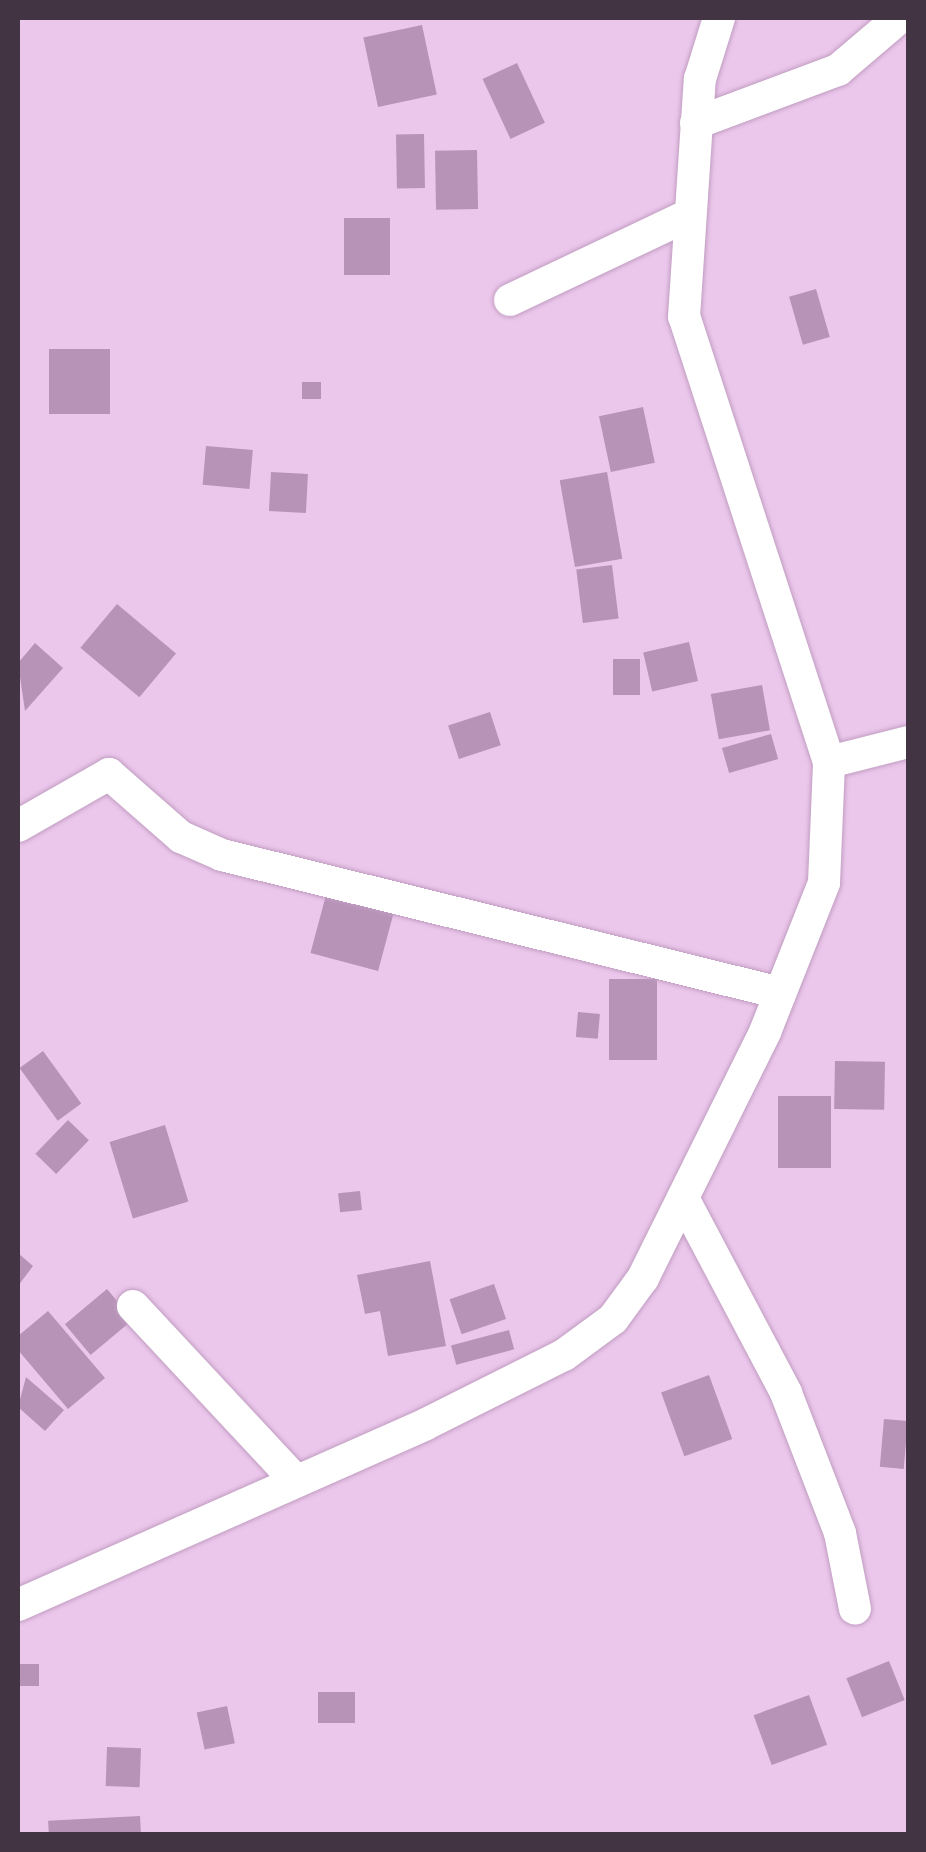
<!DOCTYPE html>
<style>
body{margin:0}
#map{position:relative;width:926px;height:1852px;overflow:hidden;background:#ecc7ec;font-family:"Archivo Narrow",sans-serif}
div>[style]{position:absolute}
.building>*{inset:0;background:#b693b7;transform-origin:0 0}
.roads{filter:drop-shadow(0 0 2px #c09dc1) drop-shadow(0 0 2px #c09dc1)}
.minor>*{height:32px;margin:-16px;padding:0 16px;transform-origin:16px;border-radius:16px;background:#fff}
span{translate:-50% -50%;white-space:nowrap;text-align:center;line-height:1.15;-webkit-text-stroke:8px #fdf2fd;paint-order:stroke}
.frame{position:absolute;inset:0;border:20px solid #423442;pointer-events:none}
</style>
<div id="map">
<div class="building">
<i style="left:422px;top:25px;width:71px;height:60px;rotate:78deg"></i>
<i style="left:517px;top:63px;width:66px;height:38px;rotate:65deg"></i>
<i style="left:424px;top:134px;width:54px;height:28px;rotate:89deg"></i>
<i style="left:477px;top:150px;width:59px;height:42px;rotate:89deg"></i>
<i style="left:344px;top:218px;width:46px;height:57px"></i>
<i style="left:816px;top:289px;width:50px;height:28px;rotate:74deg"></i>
<i style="left:49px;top:349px;width:61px;height:65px"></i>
<i style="left:321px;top:382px;width:17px;height:19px;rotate:90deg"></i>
<i style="left:643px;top:407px;width:57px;height:45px;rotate:78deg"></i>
<i style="left:206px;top:446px;width:47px;height:39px;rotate:5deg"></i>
<i style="left:271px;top:472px;width:37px;height:39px;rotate:3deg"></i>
<i style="left:607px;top:472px;width:88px;height:48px;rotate:80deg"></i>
<i style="left:612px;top:565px;width:54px;height:36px;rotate:83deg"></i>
<i style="left:117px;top:604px;width:77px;height:57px;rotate:40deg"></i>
<i style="left:689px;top:642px;width:40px;height:47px;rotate:77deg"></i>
<i style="clip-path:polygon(35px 643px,63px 668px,25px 711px,18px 663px)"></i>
<i style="left:640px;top:659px;width:36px;height:27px;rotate:90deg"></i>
<i style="left:762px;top:685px;width:46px;height:52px;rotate:80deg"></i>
<i style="left:490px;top:712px;width:35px;height:44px;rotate:72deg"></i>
<i style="left:771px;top:734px;width:26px;height:51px;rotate:74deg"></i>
<i style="left:326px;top:895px;width:70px;height:60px;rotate:15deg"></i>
<i style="left:609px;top:979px;width:48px;height:81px"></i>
<i style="left:578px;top:1012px;width:22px;height:25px;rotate:5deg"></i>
<i style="left:43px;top:1051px;width:65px;height:29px;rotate:54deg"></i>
<i style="left:835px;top:1061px;width:50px;height:48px;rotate:1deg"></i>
<i style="left:778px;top:1096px;width:53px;height:72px"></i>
<i style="left:68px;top:1120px;width:29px;height:47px;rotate:44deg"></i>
<i style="left:165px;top:1125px;width:80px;height:58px;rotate:73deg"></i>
<i style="left:360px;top:1191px;width:19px;height:22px;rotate:84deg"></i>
<i style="clip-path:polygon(18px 1253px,33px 1266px,18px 1286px)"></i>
<i style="clip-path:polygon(430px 1261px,446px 1346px,388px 1356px,380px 1311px,365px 1314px,357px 1275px)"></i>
<i style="left:494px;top:1284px;width:37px;height:47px;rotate:71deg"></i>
<i style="left:107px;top:1289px;width:40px;height:55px;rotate:50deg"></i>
<i style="clip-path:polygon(48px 1311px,105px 1378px,68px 1409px,18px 1350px,18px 1336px)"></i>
<i style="left:509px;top:1330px;width:20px;height:60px;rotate:75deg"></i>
<i style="left:709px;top:1375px;width:68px;height:51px;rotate:70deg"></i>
<i style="clip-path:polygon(26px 1377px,64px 1410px,45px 1431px,18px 1407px)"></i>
<i style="left:884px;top:1419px;width:24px;height:48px;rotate:5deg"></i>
<i style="left:889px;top:1661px;width:42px;height:46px;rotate:68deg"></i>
<i style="left:20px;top:1664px;width:19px;height:22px"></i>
<i style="left:318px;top:1692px;width:37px;height:31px"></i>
<i style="left:809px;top:1695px;width:53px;height:59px;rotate:70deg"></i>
<i style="left:227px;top:1706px;width:38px;height:31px;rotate:78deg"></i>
<i style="left:107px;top:1747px;width:34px;height:39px;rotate:2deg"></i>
<i style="left:140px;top:1816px;width:18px;height:92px;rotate:87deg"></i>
</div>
<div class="roads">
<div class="minor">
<i style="left:696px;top:123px;width:152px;rotate:-20.5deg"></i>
<i style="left:838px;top:70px;width:80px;rotate:-40.4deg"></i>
<i style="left:510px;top:300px;width:196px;rotate:-25.4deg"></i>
<i style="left:829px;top:762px;width:81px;rotate:-14.2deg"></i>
<i style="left:18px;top:826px;width:105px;rotate:-29.7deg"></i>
<i style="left:109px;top:774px;width:96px;rotate:41.2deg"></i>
<i style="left:181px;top:837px;width:45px;rotate:23.7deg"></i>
<i style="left:222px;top:855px;width:575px;rotate:13.89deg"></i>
<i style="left:684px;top:1200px;width:218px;rotate:62.1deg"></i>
<i style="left:786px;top:1393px;width:150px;rotate:68.9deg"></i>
<i style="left:840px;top:1533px;width:77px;rotate:78.8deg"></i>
<i style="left:133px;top:1306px;width:238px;rotate:47deg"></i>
<i style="left:18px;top:1605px;width:446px;rotate:-23.9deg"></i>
<i style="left:426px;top:1424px;width:154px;rotate:-26.6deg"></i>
<i style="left:564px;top:1355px;width:61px;rotate:-36.3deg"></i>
<i style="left:613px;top:1319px;width:51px;rotate:-53.8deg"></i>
<i style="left:643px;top:1278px;width:275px;rotate:-63.6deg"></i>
<i style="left:765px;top:1032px;width:160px;rotate:-68.4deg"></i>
<i style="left:824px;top:883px;width:121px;rotate:-87.6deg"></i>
<i style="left:829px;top:762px;width:468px;rotate:-108deg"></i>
<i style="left:684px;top:317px;width:239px;rotate:-86.2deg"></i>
<i style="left:700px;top:79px;width:64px;rotate:-72.7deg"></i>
</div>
</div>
<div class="frame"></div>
</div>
